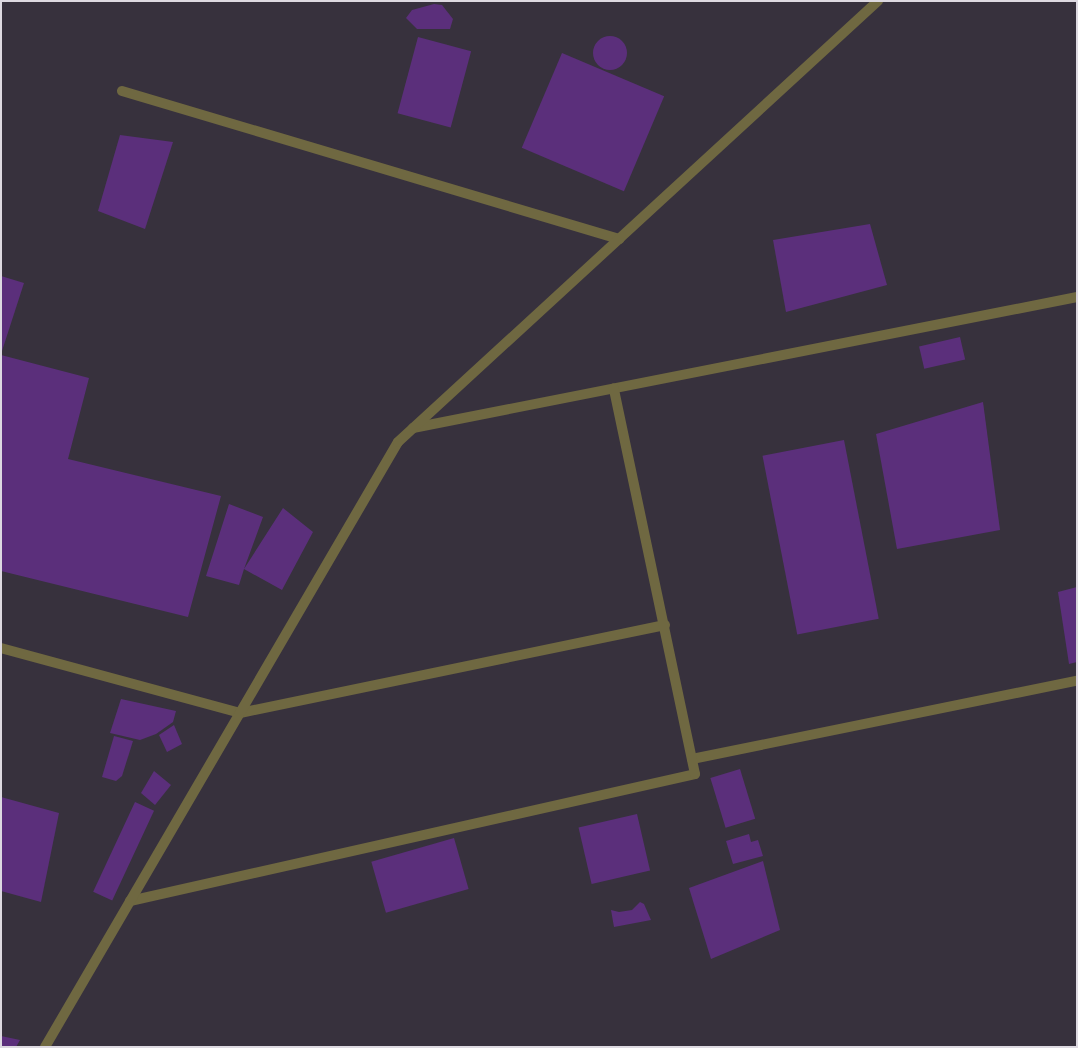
<!DOCTYPE html>
<style>
body{margin:0}
#map{position:relative;width:1078px;height:1048px;overflow:hidden;background:#37313d;font-family:"Fira Sans",sans-serif}
div>[style]{position:absolute}
.building>*{inset:0;background:#5b2f7b;transform-origin:0 0}
.round{border-radius:50%}
.minor>*{height:10px;margin:-5px;padding:0 5px;transform-origin:5px;border-radius:5px;background:#6f6841}
.tertiary>*{height:10px;margin:-5px;padding:0 5px;transform-origin:5px;border-radius:5px;background:#6f6841}
span{translate:-50% -50%;white-space:nowrap;text-align:center;line-height:1.15;-webkit-text-stroke:3px #1d1a20;paint-order:stroke}
.frame{position:absolute;inset:0;border:2px solid #ddd9e1;pointer-events:none}
</style>
<div id="map">
<div class="building">
<i style="clip-path:polygon(434px 4px,442px 5px,453px 19px,450px 29px,417px 29px,406px 18px,412px 10px)"></i>
<i class="round" style="left:593px;top:36px;width:34px;height:34px"></i>
<i style="left:418px;top:37px;width:55px;height:79px;rotate:15deg"></i>
<i style="left:562px;top:53px;width:111px;height:103px;rotate:23deg"></i>
<i style="clip-path:polygon(120px 135px,173px 142px,145px 229px,98px 211px)"></i>
<i style="clip-path:polygon(870px 224px,887px 285px,786px 312px,773px 240px)"></i>
<i style="clip-path:polygon(1px 276px,24px 283px,1px 354px)"></i>
<i style="left:960px;top:337px;width:23px;height:42px;rotate:77deg"></i>
<i style="clip-path:polygon(1px 355px,89px 378px,68px 459px,221px 496px,188px 617px,1px 571px)"></i>
<i style="clip-path:polygon(983px 402px,1000px 530px,897px 549px,876px 434px)"></i>
<i style="left:844px;top:440px;width:182px;height:83px;rotate:79deg"></i>
<i style="clip-path:polygon(229px 504px,263px 517px,244px 569px,283px 508px,313px 532px,282px 590px,244px 569px,239px 585px,206px 576px)"></i>
<i style="clip-path:polygon(1077px 587px,1077px 662px,1069px 664px,1058px 592px)"></i>
<i style="clip-path:polygon(121px 699px,176px 711px,173px 722px,156px 734px,140px 740px,110px 733px)"></i>
<i style="clip-path:polygon(174px 725px,182px 744px,167px 752px,159px 735px)"></i>
<i style="clip-path:polygon(114px 736px,133px 741px,122px 776px,116px 781px,102px 777px)"></i>
<i style="left:740px;top:769px;width:52px;height:31px;rotate:73deg"></i>
<i style="clip-path:polygon(154px 771px,171px 785px,155px 805px,141px 793px)"></i>
<i style="clip-path:polygon(1px 797px,59px 813px,41px 902px,1px 891px)"></i>
<i style="left:135px;top:802px;width:21px;height:99px;rotate:25deg"></i>
<i style="left:637px;top:814px;width:58px;height:60px;rotate:77deg"></i>
<i style="clip-path:polygon(749px 834px,751px 842px,758px 840px,763px 856px,733px 864px,726px 841px)"></i>
<i style="left:454px;top:838px;width:53px;height:86px;rotate:74deg"></i>
<i style="clip-path:polygon(763px 861px,780px 930px,711px 959px,689px 888px)"></i>
<i style="clip-path:polygon(640px 902px,644px 904px,651px 920px,614px 927px,611px 910px,619px 912px,632px 910px)"></i>
<i style="clip-path:polygon(1px 1036px,20px 1040px,16px 1047px,1px 1047px)"></i>
</div>
<div class="minor">
<i style="left:122px;top:91px;width:519px;rotate:16.58deg"></i>
<i style="left:413px;top:428px;width:677px;rotate:-11.16deg"></i>
<i style="left:1px;top:648px;width:248px;rotate:15.2deg"></i>
<i style="left:240px;top:713px;width:434px;rotate:-11.7deg"></i>
<i style="left:692px;top:759px;width:393px;rotate:-11.5deg"></i>
<i style="left:130px;top:901px;width:579px;rotate:-12.67deg"></i>
<i style="left:695px;top:774px;width:394px;rotate:-101.9deg"></i>
</div>
<div class="tertiary">
<i style="left:45px;top:1047px;width:700px;rotate:-59.74deg"></i>
<i style="left:398px;top:442px;width:652px;rotate:-42.58deg"></i>
</div>
<div class="frame"></div>
</div>
